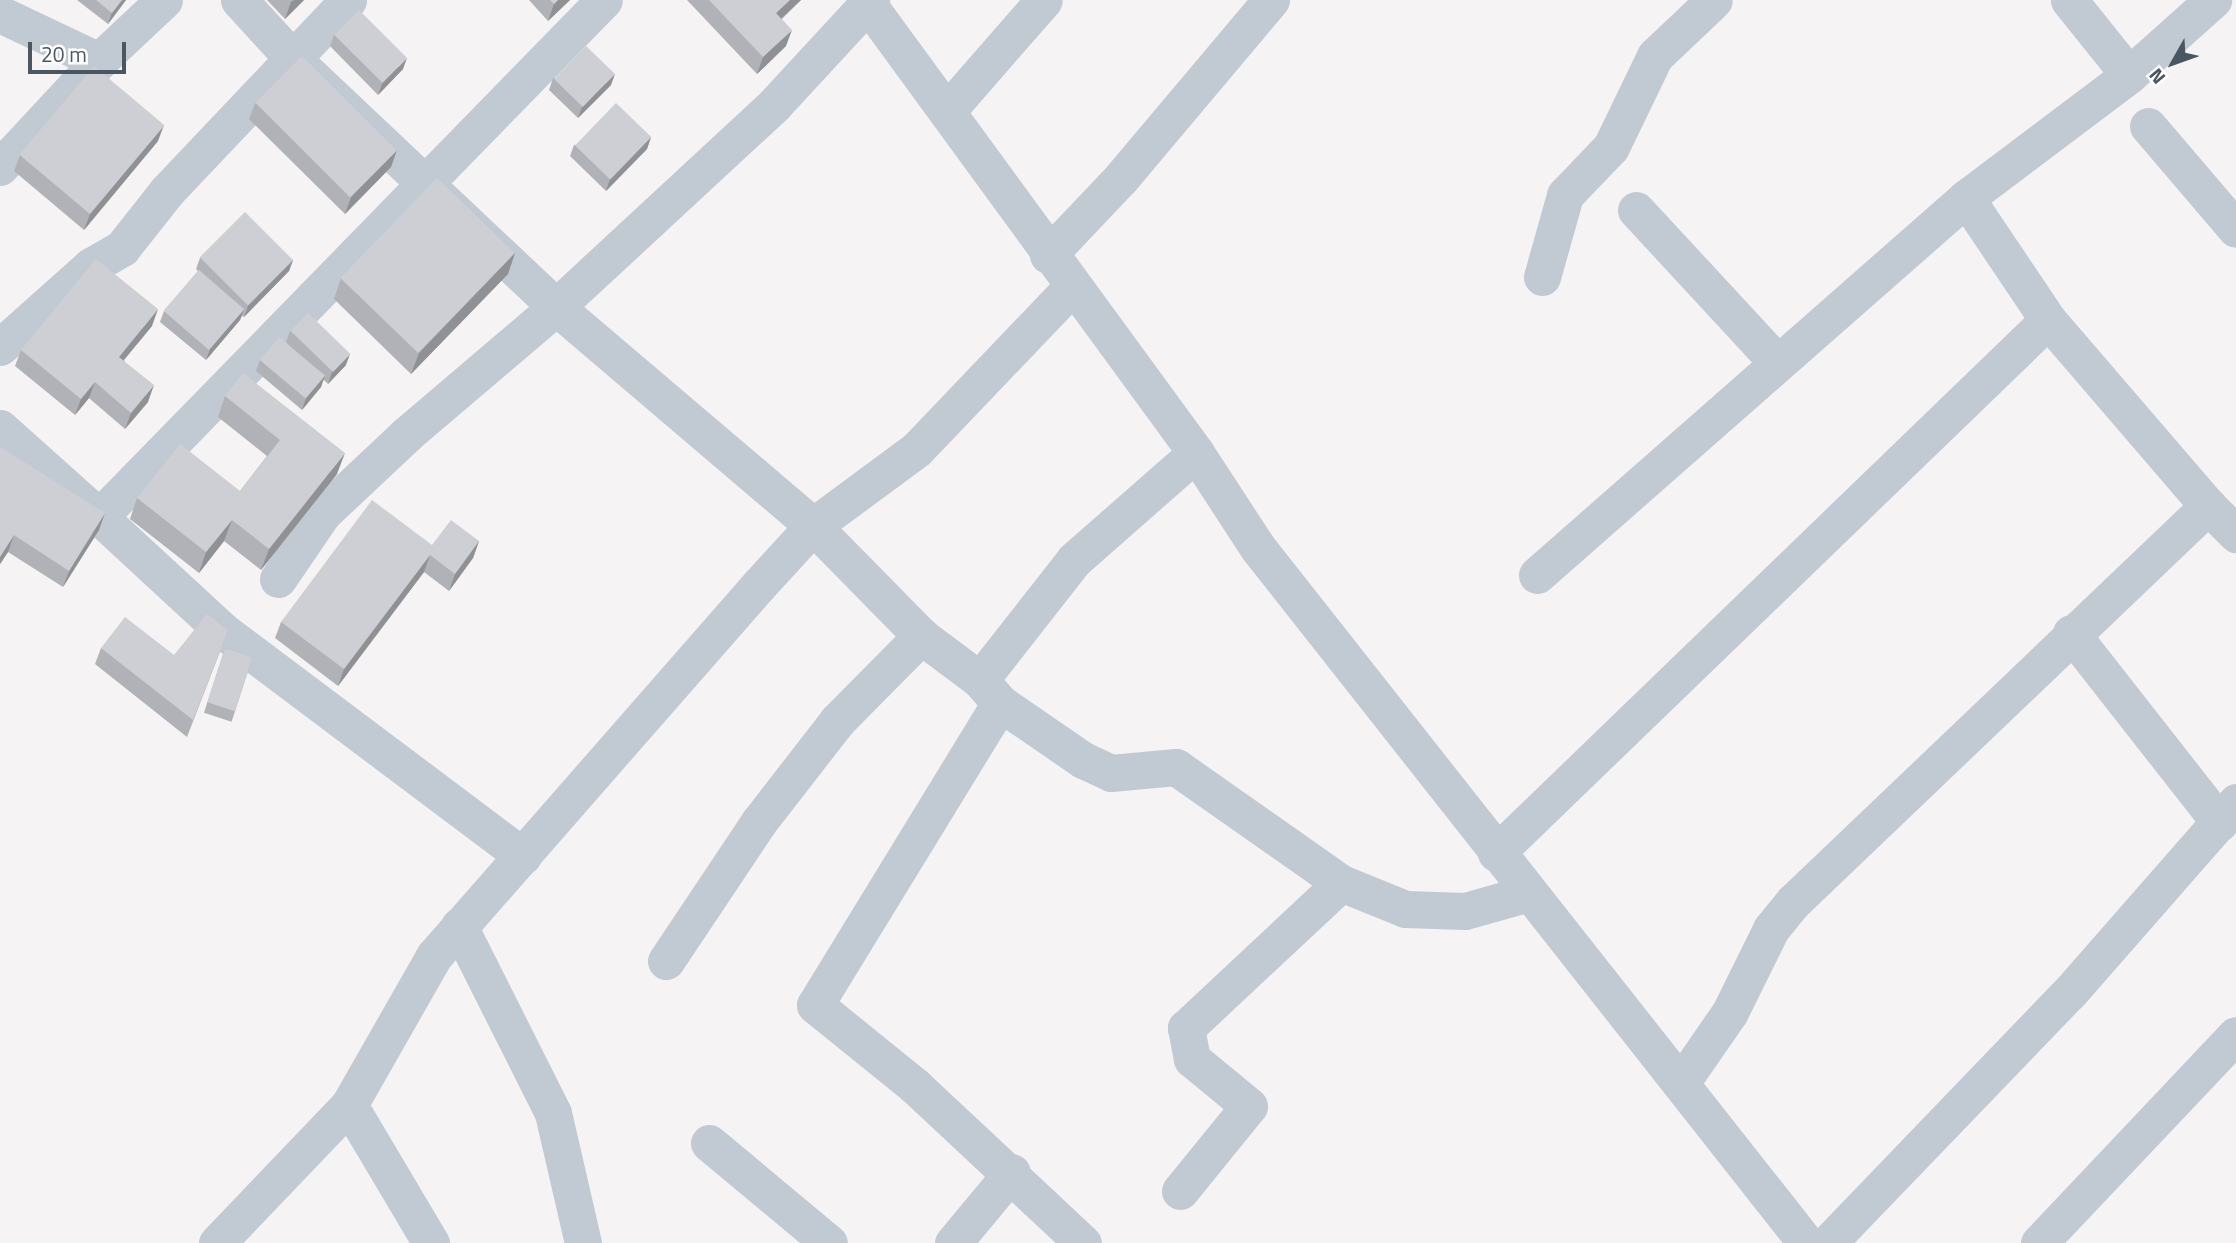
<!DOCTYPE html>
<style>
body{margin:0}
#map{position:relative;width:2236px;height:1243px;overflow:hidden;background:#f5f3f3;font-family:"Titillium Web",sans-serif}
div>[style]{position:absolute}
.street>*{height:37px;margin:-18.5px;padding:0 18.5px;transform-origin:18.5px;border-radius:18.5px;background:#c1cad2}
.wall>*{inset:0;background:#b0b2b7;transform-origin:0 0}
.shaded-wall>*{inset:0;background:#909195}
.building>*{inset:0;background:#cdcfd5;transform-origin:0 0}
span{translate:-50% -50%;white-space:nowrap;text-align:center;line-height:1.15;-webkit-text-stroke:7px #fff;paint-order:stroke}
.north{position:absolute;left:2138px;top:28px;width:70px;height:70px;-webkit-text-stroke:5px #fff;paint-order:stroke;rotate:230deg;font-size:19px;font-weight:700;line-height:28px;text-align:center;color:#4a5661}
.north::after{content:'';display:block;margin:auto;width:24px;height:32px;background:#4a5661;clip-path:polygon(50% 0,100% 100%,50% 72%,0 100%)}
.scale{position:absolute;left:28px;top:42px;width:98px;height:32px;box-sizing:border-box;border:4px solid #4a5661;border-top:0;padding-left:9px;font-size:21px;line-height:24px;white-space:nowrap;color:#4a5661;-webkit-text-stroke:5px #fff;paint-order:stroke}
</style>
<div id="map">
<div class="street">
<i style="left:239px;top:0;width:81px;rotate:47.5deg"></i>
<i style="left:294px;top:60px;width:360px;rotate:43.3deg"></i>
<i style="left:556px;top:307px;width:338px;rotate:40.4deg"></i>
<i style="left:813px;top:526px;width:154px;rotate:45.5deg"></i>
<i style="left:921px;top:636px;width:74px;rotate:36.7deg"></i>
<i style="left:980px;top:680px;width:30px;rotate:49deg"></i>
<i style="left:1000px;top:703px;width:101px;rotate:34.5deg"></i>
<i style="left:1083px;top:760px;width:31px;rotate:25deg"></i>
<i style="left:1111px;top:773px;width:65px;rotate:-5.3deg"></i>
<i style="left:1176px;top:767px;width:202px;rotate:35.1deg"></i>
<i style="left:1341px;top:883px;width:69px;rotate:22.1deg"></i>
<i style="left:1405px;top:909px;width:60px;rotate:1.9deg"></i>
<i style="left:1465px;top:911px;width:66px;rotate:-15.7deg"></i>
<i style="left:865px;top:0;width:561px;rotate:53.84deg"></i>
<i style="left:1196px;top:453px;width:113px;rotate:56.9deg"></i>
<i style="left:1258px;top:548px;width:885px;rotate:51.74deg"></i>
<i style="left:0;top:14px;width:110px;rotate:25.4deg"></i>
<i style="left:2129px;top:75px;width:113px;rotate:-41.8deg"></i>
<i style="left:947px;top:111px;width:147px;rotate:-48.9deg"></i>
<i style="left:2148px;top:126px;width:135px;rotate:49.5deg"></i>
<i style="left:0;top:167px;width:145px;rotate:-47deg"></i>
<i style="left:99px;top:61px;width:89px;rotate:-43.2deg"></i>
<i style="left:1636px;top:210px;width:207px;rotate:47.2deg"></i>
<i style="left:1048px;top:255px;width:106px;rotate:-46.5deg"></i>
<i style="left:1121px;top:178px;width:233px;rotate:-49.9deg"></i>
<i style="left:1542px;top:277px;width:85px;rotate:-74.3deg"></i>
<i style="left:1565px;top:195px;width:66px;rotate:-46.2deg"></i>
<i style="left:1611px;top:147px;width:101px;rotate:-64.2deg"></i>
<i style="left:1655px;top:56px;width:81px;rotate:-43.5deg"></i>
<i style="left:0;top:347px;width:122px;rotate:-41.7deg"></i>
<i style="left:91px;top:266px;width:36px;rotate:-30deg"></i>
<i style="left:122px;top:248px;width:73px;rotate:-51.7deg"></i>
<i style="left:167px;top:191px;width:263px;rotate:-46.5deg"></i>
<i style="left:0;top:428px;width:126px;rotate:41.8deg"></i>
<i style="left:94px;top:512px;width:11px;rotate:-5deg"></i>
<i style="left:105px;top:511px;width:714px;rotate:-45.68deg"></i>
<i style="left:2208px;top:506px;width:40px;rotate:45deg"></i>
<i style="left:94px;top:512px;width:176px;rotate:42.7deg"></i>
<i style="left:223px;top:631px;width:375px;rotate:36.9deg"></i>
<i style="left:1537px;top:575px;width:571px;rotate:-41.31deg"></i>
<i style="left:278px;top:579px;width:80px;rotate:-55.7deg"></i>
<i style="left:323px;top:513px;width:115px;rotate:-43.2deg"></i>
<i style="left:407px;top:434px;width:196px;rotate:-40.4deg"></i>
<i style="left:556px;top:307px;width:299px;rotate:-42.8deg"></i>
<i style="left:775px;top:104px;width:142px;rotate:-47.3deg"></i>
<i style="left:2071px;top:633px;width:241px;rotate:51.9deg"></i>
<i style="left:980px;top:680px;width:152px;rotate:-51.9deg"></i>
<i style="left:1074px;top:560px;width:162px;rotate:-41.3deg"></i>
<i style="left:1000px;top:703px;width:354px;rotate:121.5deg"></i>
<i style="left:815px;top:1005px;width:129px;rotate:39deg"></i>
<i style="left:915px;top:1086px;width:230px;rotate:43.1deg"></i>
<i style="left:1496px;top:853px;width:767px;rotate:-44deg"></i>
<i style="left:459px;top:926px;width:209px;rotate:63.3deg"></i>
<i style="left:553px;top:1113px;width:133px;rotate:77deg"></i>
<i style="left:666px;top:961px;width:166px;rotate:-56.3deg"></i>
<i style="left:758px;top:823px;width:129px;rotate:-52.2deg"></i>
<i style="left:837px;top:721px;width:120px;rotate:-45.3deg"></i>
<i style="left:1681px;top:1083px;width:86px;rotate:-55.4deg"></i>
<i style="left:1730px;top:1012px;width:93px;rotate:-63.7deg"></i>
<i style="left:1771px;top:929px;width:35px;rotate:-51deg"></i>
<i style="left:1793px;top:902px;width:574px;rotate:-43.66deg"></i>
<i style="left:2208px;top:506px;width:245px;rotate:-130.7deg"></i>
<i style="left:2048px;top:320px;width:147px;rotate:-123.9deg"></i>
<i style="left:1966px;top:198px;width:204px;rotate:-37deg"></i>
<i style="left:2129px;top:75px;width:96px;rotate:-128.7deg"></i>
<i style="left:349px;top:1105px;width:161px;rotate:59.3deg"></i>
<i style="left:709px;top:1143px;width:156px;rotate:39.8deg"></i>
<i style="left:1180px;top:1191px;width:109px;rotate:-50.9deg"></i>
<i style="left:1249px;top:1106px;width:74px;rotate:-140.5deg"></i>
<i style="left:1192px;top:1059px;width:32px;rotate:-101deg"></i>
<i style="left:1186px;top:1028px;width:212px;rotate:-43.1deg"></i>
<i style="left:217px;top:1243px;width:191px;rotate:-46.3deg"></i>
<i style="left:349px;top:1105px;width:172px;rotate:-60.3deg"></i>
<i style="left:434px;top:956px;width:492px;rotate:-48.8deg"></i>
<i style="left:758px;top:586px;width:81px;rotate:-47.5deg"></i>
<i style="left:813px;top:526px;width:129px;rotate:-36.5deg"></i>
<i style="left:917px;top:449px;width:224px;rotate:-46.3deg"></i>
<i style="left:953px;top:1243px;width:92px;rotate:-50.3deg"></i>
<i style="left:1828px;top:1243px;width:347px;rotate:-46.1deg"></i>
<i style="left:2069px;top:993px;width:254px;rotate:-48.8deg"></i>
<i style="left:2039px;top:1243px;width:286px;rotate:-46.6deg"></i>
</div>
<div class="wall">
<i style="clip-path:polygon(77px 0,126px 0,108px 24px)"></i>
<i style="clip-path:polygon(267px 0,304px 0,285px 19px)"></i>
<i style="clip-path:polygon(529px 0,570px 0,548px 21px)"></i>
<i style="clip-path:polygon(687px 0,801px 0,782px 19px,786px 46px,757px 74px)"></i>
<i style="clip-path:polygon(334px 35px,403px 69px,378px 95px,330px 46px)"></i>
<i style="clip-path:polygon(553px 78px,611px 85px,578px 118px,549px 90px)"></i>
<i style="clip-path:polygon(255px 103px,391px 167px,345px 214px,249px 119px)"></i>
<i style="clip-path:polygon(651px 137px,647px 149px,606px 191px,570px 156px,574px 145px)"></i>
<i style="clip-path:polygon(158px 141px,84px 230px,14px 171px,20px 155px)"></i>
<i style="clip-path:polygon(515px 253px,508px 274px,411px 374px,334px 299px,341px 278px)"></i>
<i style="clip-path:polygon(200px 258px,293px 260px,289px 271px,244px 317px,242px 316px,240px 320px,206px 360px,160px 322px,164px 311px,198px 271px,196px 269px)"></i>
<i style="clip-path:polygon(152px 326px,124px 360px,148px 402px,125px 429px,89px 398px,75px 415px,15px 366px,21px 350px)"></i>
<i style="clip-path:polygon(290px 331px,346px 365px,328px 384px,323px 379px,321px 387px,302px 410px,256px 371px,260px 360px,292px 349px,286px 342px)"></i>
<i style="clip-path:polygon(225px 396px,337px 474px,261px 570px,224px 541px,199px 573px,130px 519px,137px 498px,240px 491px,267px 456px,218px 417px)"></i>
<i style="clip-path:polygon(0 447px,99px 530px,63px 587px,8px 552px,0 564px)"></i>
<i style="clip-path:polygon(479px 541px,473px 558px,449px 591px,424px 572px,338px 686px,275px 638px,281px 622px,432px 545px)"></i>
<i style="clip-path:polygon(228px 631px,187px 737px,95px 664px,101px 648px,174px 655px)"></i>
<i style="left:225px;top:648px;width:29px;height:68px;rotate:18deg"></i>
</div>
<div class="shaded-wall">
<i style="clip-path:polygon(122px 0,126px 0,108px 24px,112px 13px)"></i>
<i style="clip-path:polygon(294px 0,304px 0,285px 19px,291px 2px)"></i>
<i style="clip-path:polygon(558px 0,570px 0,548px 21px,554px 4px)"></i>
<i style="clip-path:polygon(790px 0,801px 0,770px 29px,776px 13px)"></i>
<i style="clip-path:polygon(792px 30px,786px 46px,757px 74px,763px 57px)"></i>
<i style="clip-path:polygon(407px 58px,403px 69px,378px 95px,382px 84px)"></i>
<i style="clip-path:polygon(615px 74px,611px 85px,578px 118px,582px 107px)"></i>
<i style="clip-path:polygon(164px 125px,158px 141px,84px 230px,90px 214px)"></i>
<i style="clip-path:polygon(651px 137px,647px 149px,606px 191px,610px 179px)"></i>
<i style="clip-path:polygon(397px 150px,391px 167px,345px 214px,351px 197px)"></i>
<i style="clip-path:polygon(515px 253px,508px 274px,411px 374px,419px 353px)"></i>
<i style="clip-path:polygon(293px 260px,289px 271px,244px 317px,248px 306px)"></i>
<i style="clip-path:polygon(158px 309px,152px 326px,113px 373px,119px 357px)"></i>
<i style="clip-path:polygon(244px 309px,240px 320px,206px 360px,210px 349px)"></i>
<i style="clip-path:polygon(350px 354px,346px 365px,328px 384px,332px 372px)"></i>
<i style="clip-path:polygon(325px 376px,321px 387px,302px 410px,306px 398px)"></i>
<i style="clip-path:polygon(95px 382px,89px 398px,75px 415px,81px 399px)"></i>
<i style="clip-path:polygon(154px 385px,148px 402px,125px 429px,131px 413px)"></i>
<i style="clip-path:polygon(345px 453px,337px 474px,261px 570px,269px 549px)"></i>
<i style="clip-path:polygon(105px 513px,99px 530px,63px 587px,69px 571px)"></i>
<i style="clip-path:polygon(232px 520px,224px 541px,199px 573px,206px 552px)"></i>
<i style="clip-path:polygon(14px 535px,8px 552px,0 564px,0 557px)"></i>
<i style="clip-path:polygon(479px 541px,473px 558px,449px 591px,455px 574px)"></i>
<i style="clip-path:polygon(430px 555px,424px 572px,338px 686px,344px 669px)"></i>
</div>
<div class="building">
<i style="clip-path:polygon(96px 0,122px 0,112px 13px)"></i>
<i style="clip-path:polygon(550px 0,558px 0,554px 4px)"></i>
<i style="clip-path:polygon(709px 0,790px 0,776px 13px,792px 30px,763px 57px)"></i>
<i style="left:359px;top:10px;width:68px;height:35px;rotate:45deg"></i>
<i style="left:586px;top:46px;width:40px;height:46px;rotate:44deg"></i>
<i style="left:302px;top:56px;width:134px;height:66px;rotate:45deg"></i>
<i style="left:94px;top:66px;width:92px;height:116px;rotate:40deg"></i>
<i style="left:616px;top:103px;width:49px;height:59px;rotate:44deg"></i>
<i style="left:437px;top:178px;width:108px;height:139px;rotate:44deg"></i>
<i style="left:245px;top:212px;width:68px;height:64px;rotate:45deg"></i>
<i style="clip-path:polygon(96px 259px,158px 309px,119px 357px,154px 385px,131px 413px,95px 382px,81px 399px,21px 350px)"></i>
<i style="left:199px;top:270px;width:60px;height:54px;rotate:41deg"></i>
<i style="left:308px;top:313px;width:59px;height:25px;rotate:44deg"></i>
<i style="left:279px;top:337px;width:60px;height:30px;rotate:40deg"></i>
<i style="clip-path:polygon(243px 373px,345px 453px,269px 549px,232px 520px,206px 552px,137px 498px,180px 444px,240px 491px,280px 440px,225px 396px)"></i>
<i style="clip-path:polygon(0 447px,105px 513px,69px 571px,14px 535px,0 557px)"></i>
<i style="clip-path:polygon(372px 500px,432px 545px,451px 520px,479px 541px,455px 574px,430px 555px,344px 669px,281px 622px)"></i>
<i style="clip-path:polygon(207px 614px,228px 631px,193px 720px,101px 648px,125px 617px,174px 655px)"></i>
<i style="left:225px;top:648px;width:29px;height:57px;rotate:18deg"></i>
</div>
<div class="north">N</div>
<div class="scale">20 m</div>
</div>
